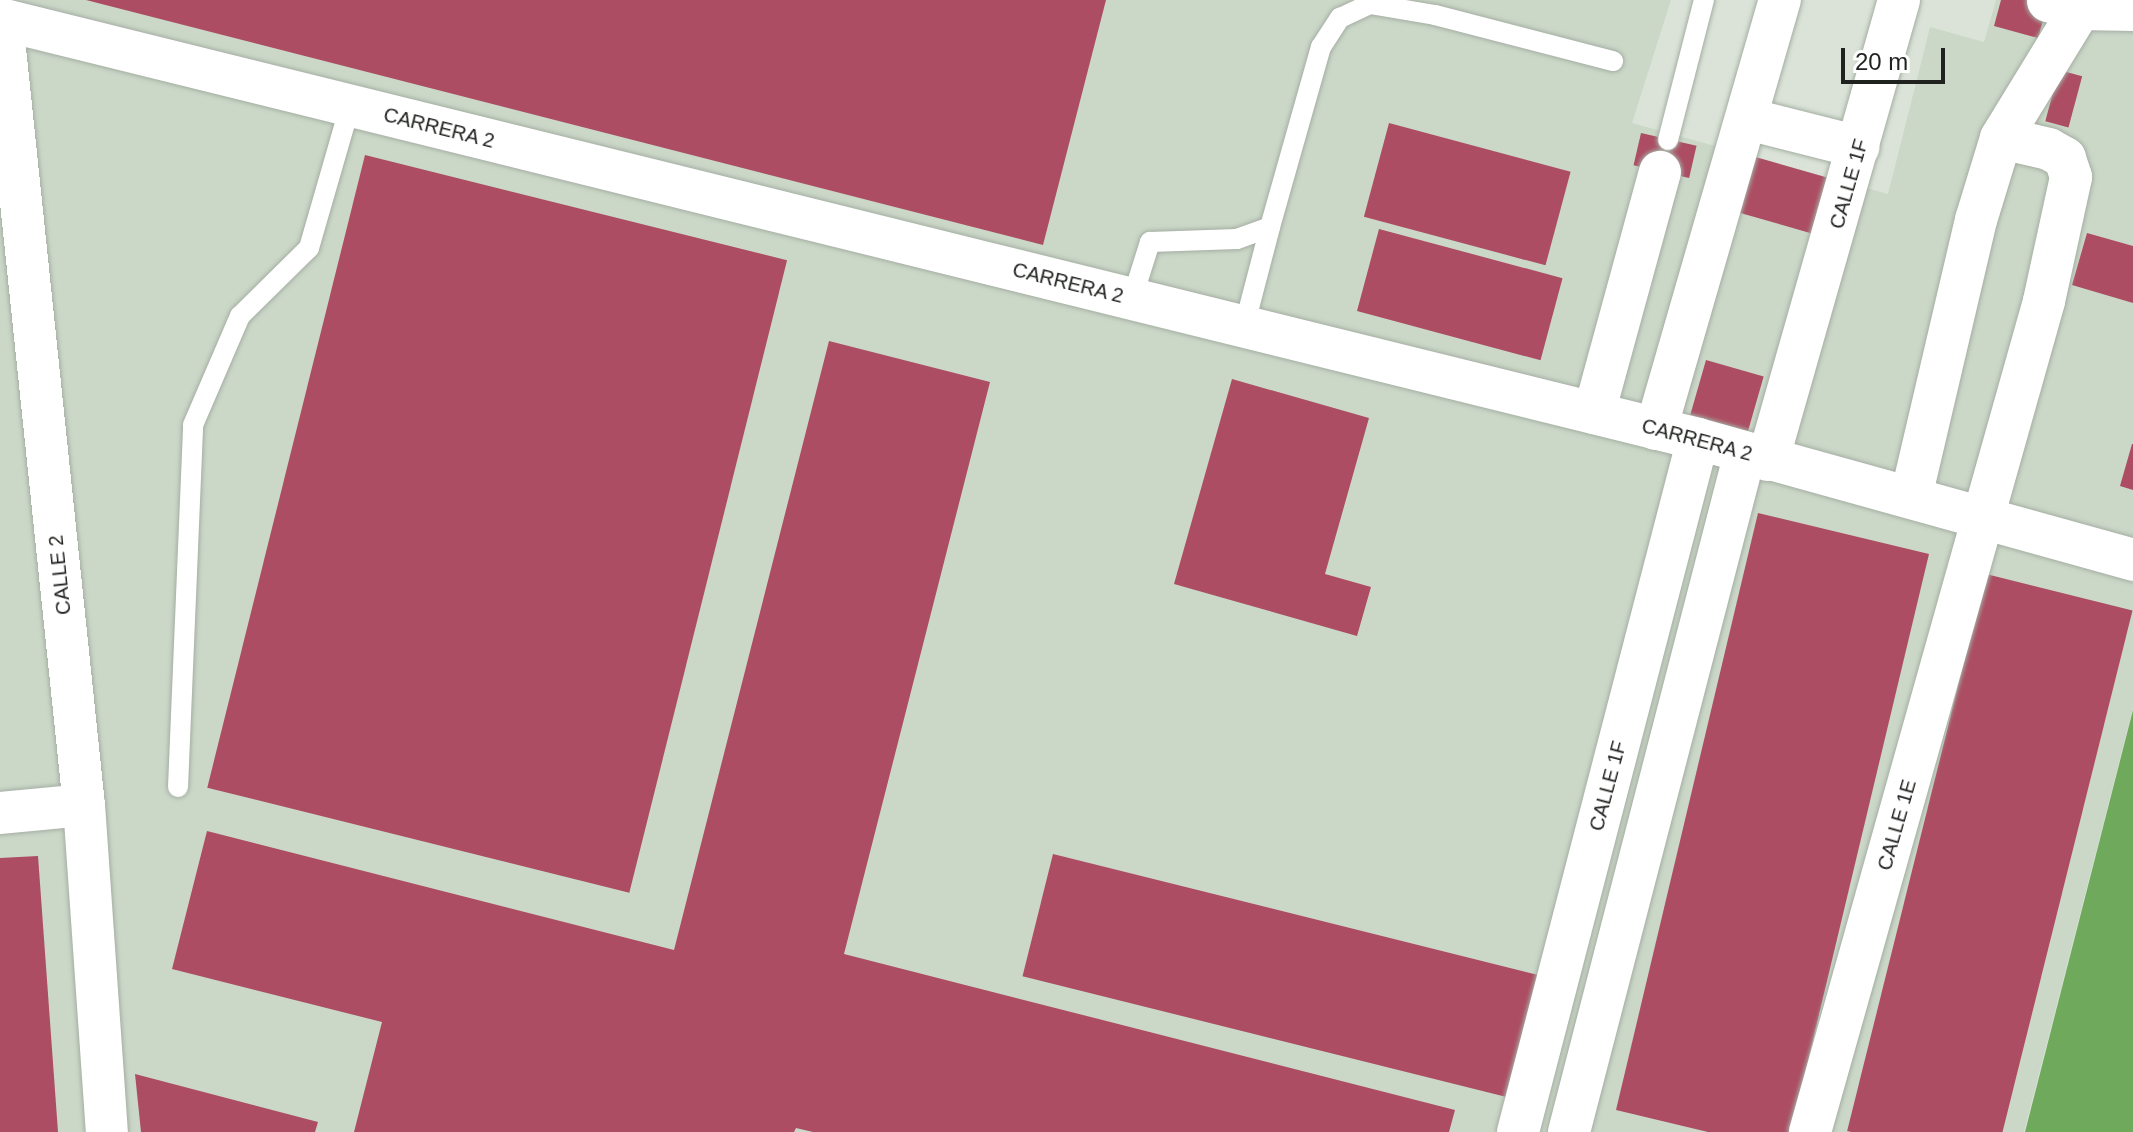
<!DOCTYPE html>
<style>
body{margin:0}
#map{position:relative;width:2133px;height:1132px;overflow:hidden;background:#dbe3d8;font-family:Helvetica,sans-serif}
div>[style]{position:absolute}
.built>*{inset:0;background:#cbd8c8}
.water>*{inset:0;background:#6faa5c}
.building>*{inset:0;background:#ac4d63;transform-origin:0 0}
.roads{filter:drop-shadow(0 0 2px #a5aea3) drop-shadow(0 0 2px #a5aea3)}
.service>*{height:20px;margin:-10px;padding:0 10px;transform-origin:10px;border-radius:10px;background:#fff}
.minor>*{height:42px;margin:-21px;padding:0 21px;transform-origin:21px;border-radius:21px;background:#fff}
span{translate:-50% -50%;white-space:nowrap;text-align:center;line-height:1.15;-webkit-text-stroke:6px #fff;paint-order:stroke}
.street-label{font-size:20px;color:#1f221e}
.scale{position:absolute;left:1841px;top:48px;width:104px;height:36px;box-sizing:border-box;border:4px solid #1f221e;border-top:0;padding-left:10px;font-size:24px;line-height:28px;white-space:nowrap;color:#1f221e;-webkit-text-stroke:6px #fff;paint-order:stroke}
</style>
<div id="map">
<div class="built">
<i style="clip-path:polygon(0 0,1671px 0,1632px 123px,1888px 194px,1930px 27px,1984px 42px,1996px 0,2133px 0,2133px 708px,2024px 1132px,0 1132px)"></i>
</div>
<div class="water">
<i style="clip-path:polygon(2133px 710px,2133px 1132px,2025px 1132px)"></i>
</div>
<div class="building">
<i style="clip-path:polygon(86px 0,1106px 0,1043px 245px)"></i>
<i style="clip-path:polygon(2001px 0,2049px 0,2038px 38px,1994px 26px)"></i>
<i style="left:2059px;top:70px;width:24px;height:53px;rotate:15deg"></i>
<i style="left:1389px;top:123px;width:188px;height:97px;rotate:15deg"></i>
<i style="left:1641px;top:133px;width:57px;height:33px;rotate:13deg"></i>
<i style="left:365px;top:155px;width:435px;height:652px;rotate:14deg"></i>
<i style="left:1752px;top:156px;width:87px;height:58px;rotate:16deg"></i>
<i style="left:1379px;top:229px;width:190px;height:85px;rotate:15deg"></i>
<i style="clip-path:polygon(2087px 233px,2133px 246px,2133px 303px,2072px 285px)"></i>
<i style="clip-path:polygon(829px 341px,990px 382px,844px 954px,1455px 1110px,1449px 1132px,813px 1132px,796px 1128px,794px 1132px,354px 1132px,382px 1022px,172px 969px,207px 831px,674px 950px)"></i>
<i style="left:1706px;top:360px;width:60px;height:57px;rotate:16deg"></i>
<i style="clip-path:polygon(1232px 379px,1369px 418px,1325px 574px,1371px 587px,1357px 636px,1174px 584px)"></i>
<i style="clip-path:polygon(2132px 444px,2133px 444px,2133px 490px,2120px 486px)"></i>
<i style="clip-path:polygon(1758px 513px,1929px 554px,1791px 1132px,1708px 1132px,1616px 1110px)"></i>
<i style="left:1986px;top:574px;width:151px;height:574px;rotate:14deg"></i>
<i style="left:1053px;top:854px;width:504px;height:126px;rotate:14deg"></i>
<i style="clip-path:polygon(38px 856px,58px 1132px,0 1132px,0 858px)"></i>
<i style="clip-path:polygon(135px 1074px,318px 1122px,315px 1132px,141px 1132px)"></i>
</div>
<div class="roads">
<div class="service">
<i style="left:1668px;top:140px;width:145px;rotate:-75.6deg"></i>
<i style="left:1132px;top:299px;width:60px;rotate:-72.5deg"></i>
<i style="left:1150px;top:242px;width:87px;rotate:-2deg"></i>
<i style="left:1237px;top:239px;width:35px;rotate:-20deg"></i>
<i style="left:1270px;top:227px;width:187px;rotate:-74.2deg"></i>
<i style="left:1321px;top:47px;width:35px;rotate:-57deg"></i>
<i style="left:1340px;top:18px;width:33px;rotate:-25deg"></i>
<i style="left:1370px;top:4px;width:66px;rotate:9.6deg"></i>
<i style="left:1435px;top:15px;width:184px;rotate:14.5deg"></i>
<i style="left:1244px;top:327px;width:103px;rotate:-75.4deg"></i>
<i style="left:178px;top:787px;width:362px;rotate:-87.6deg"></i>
<i style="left:193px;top:425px;width:119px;rotate:-66.7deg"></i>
<i style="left:240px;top:316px;width:97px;rotate:-44.6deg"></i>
<i style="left:309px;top:248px;width:148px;rotate:-73.9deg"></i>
</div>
<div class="minor">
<i style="left:2048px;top:1px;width:33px;rotate:14deg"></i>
<i style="left:2080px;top:9px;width:53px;rotate:1.1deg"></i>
<i style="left:0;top:19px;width:1749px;rotate:13.89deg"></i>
<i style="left:1698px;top:439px;width:452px;rotate:15.5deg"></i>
<i style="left:2px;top:20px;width:789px;rotate:84.04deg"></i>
<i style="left:84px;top:805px;width:328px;rotate:86deg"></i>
<i style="left:1748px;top:119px;width:114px;rotate:14.2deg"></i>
<i style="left:1594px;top:413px;width:250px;rotate:-74.7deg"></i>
<i style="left:1656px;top:429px;width:447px;rotate:-73.9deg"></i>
<i style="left:1768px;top:460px;width:478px;rotate:-74.1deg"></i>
<i style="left:1911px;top:497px;width:285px;rotate:-76.8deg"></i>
<i style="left:1976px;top:220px;width:86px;rotate:-73deg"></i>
<i style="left:2001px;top:138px;width:151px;rotate:-58.5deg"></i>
<i style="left:0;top:813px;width:84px;rotate:-5.4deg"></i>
<i style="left:1518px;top:1132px;width:716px;rotate:-75.44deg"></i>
<i style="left:1569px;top:1132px;width:701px;rotate:-75.47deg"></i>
<i style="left:1810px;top:1132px;width:863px;rotate:-74.27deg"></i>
<i style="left:2044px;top:301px;width:127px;rotate:-77.7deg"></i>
<i style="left:2071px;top:177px;width:20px;rotate:-108deg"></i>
<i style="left:2065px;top:158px;width:18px;rotate:-151deg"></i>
<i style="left:2049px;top:149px;width:49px;rotate:-167.1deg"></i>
</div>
</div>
<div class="street-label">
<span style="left:439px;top:128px;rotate:14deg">CARRERA 2</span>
<span style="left:1849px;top:184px;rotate:-74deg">CALLE 1F</span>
<span style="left:1068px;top:283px;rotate:14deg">CARRERA 2</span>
<span style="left:1697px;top:440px;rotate:15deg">CARRERA 2</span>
<span style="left:60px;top:575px;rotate:-96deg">CALLE 2</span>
<span style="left:1608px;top:786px;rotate:-75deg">CALLE 1F</span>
<span style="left:1897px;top:825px;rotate:-74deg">CALLE 1E</span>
</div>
<div class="scale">20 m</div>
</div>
